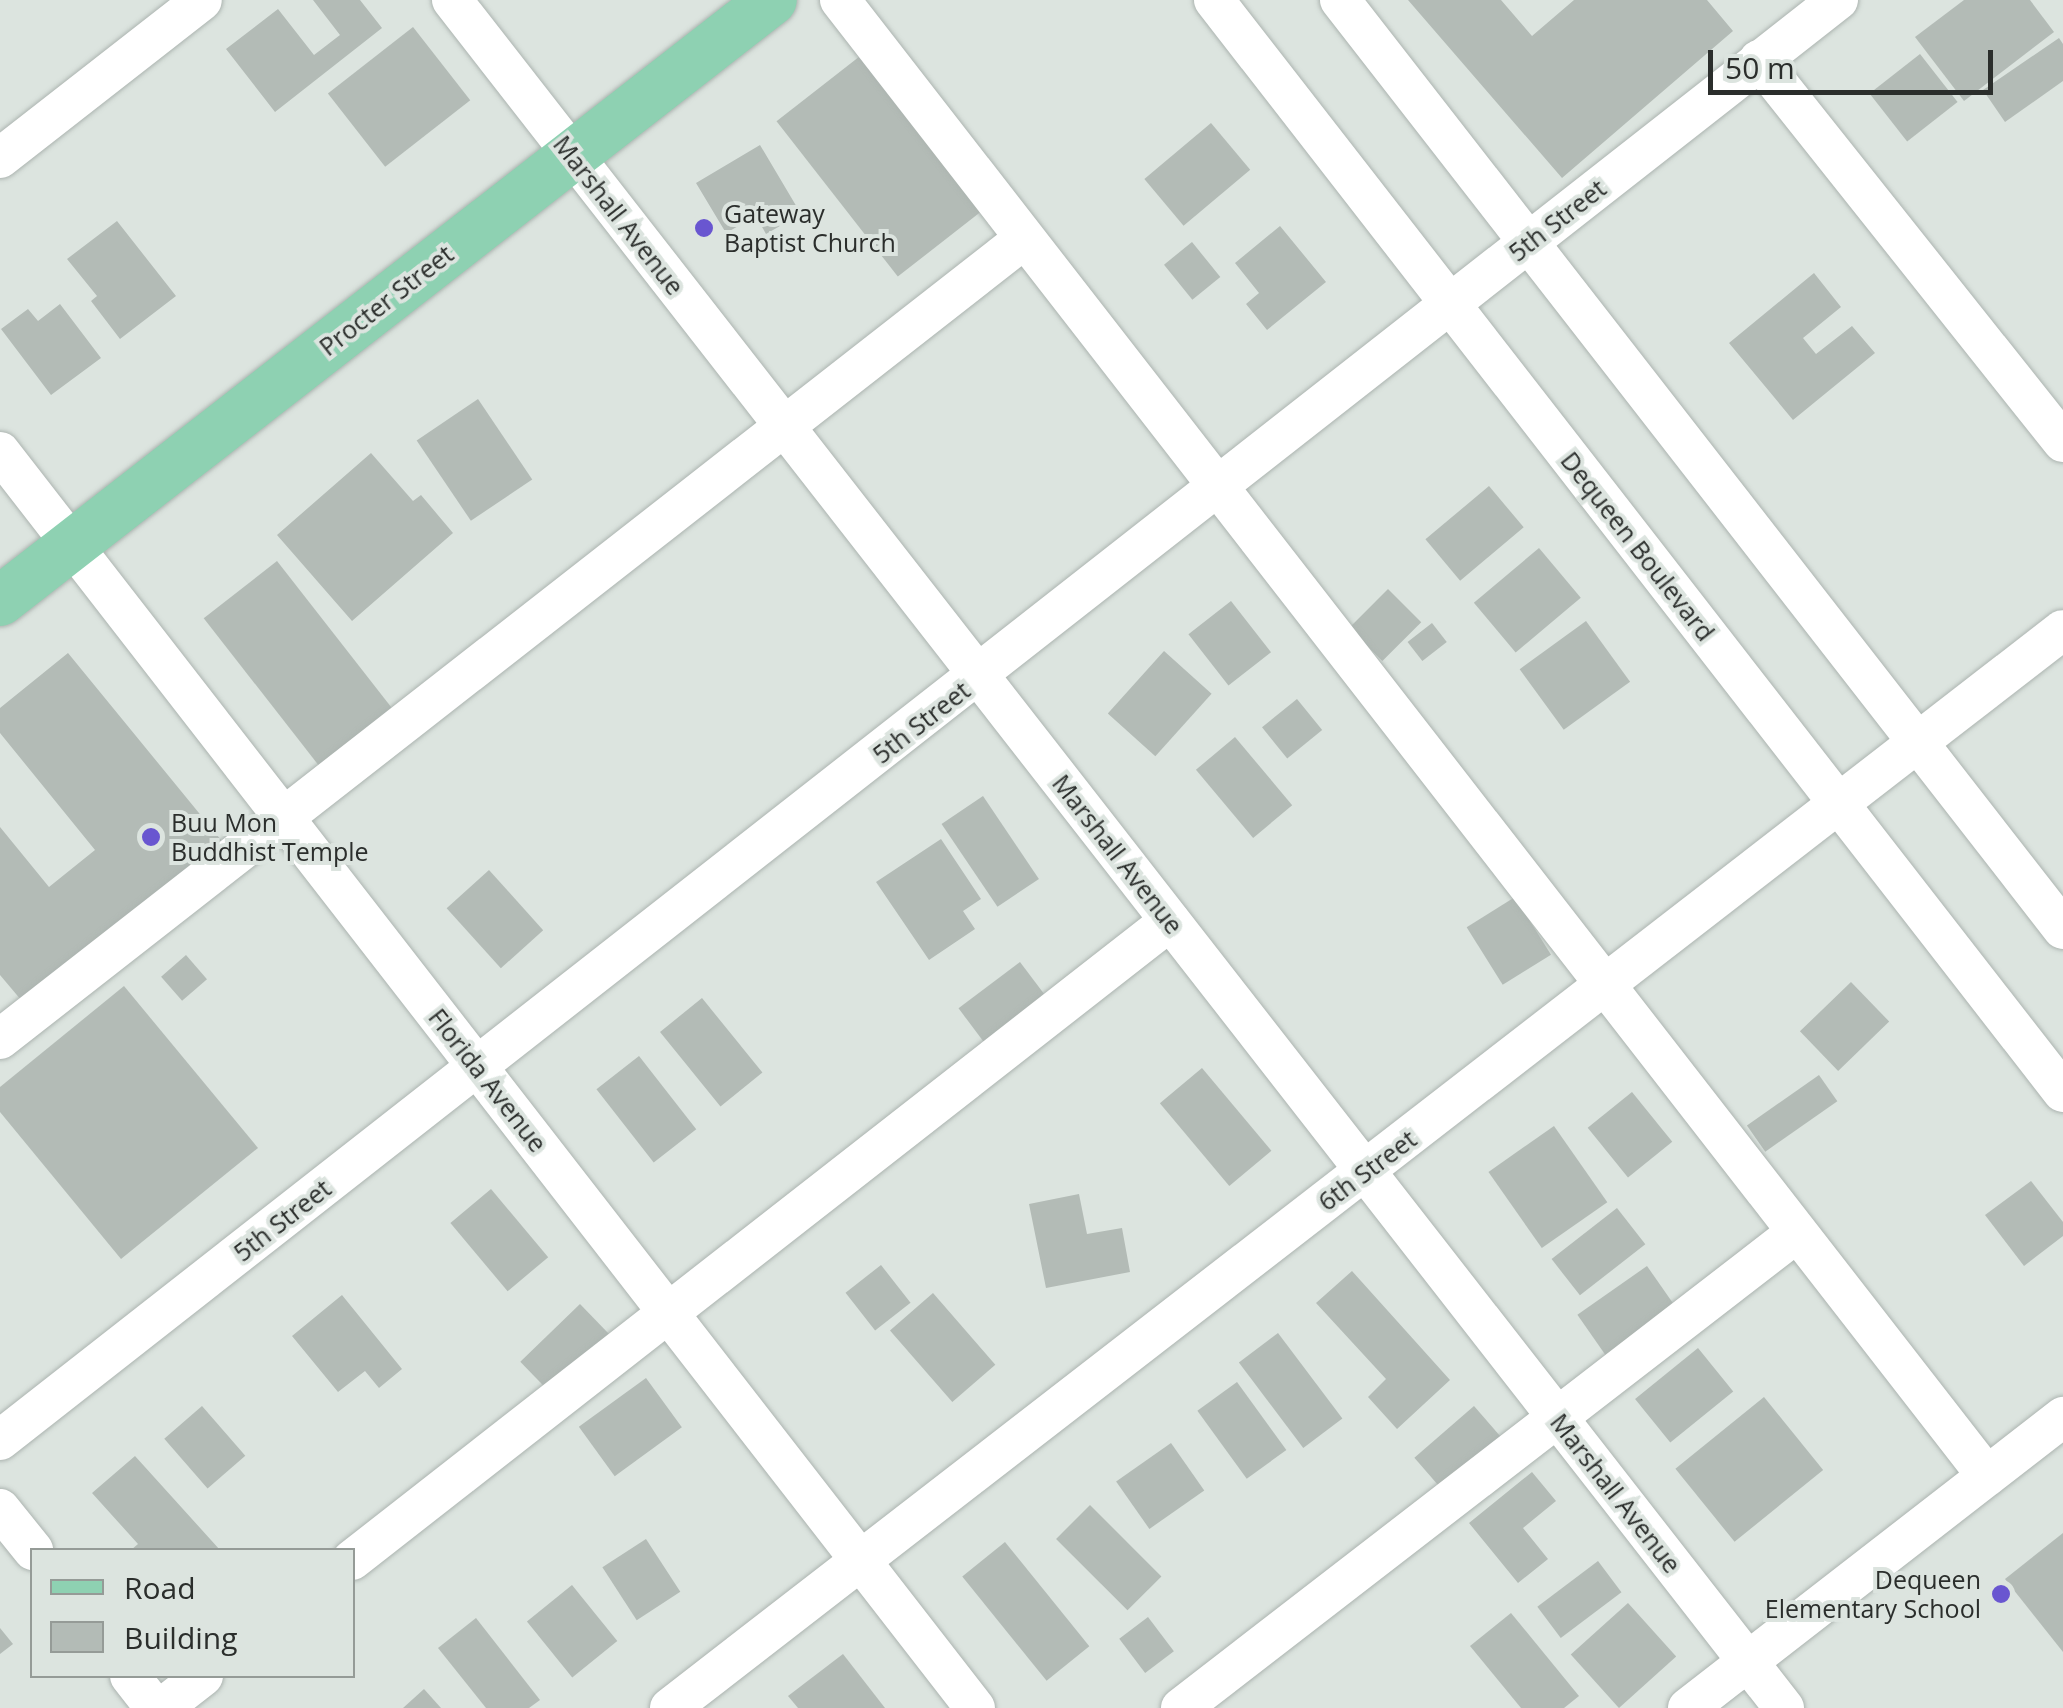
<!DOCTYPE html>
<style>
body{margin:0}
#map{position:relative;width:2063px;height:1708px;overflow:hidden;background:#dce4df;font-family:"Open Sans",sans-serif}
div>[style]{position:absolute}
.building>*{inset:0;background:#b3bbb6;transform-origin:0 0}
.roads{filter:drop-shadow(0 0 2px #acb4b0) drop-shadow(0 0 2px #acb4b0)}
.minor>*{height:40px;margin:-20px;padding:0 20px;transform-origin:20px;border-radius:20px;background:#fff}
.major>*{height:50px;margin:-25px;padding:0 25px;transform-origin:25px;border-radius:25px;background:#8ed1b2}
.dots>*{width:28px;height:28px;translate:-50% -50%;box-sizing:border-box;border:5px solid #dce4df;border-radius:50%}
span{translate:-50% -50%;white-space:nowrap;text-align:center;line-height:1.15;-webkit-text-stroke:8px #dce4df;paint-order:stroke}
.poi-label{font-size:25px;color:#2b2e2c}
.left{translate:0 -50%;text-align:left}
.right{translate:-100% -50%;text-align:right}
.street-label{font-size:25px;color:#2b2e2c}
.legend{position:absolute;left:30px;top:1548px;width:325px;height:130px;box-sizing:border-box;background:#dce4df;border:2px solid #959b97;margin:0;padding:12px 18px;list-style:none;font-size:30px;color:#2b2e2c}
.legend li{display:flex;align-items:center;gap:20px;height:50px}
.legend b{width:50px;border:2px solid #959b97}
.scale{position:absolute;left:1708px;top:50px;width:285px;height:45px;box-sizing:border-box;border:5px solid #2b2e2c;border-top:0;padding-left:12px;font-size:30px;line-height:35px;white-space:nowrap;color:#2b2e2c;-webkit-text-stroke:8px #dce4df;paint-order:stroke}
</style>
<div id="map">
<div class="building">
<i style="clip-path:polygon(313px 0,360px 0,382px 28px,275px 112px,226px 49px,278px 9px,314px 55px,340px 35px)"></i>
<i style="clip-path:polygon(1408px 0,1501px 0,1532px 36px,1574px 0,1707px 0,1733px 31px,1562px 178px)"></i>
<i style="clip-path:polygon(1964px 0,2030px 0,2054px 32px,1964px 101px,1915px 37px)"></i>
<i style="left:413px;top:27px;width:93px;height:108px;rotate:52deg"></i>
<i style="clip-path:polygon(2059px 38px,2063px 44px,2063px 81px,2005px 122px,1983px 90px)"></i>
<i style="left:864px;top:53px;width:197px;height:111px;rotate:52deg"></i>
<i style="left:1920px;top:54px;width:61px;height:64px;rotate:52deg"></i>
<i style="left:1211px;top:123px;width:61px;height:87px;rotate:50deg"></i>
<i style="clip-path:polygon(760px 145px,801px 214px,766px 234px,756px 216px,726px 233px,696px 183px)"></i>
<i style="clip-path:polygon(117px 221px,176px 296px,120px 339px,91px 301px,97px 296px,67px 259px)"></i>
<i style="clip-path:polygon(1280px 226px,1326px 282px,1267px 330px,1246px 304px,1259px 293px,1235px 263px)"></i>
<i style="left:1192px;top:242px;width:45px;height:36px;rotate:51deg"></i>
<i style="clip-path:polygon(1814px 273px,1841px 307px,1803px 338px,1816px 354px,1852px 326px,1875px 353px,1793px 420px,1729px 343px)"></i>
<i style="clip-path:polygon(60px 304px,101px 358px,51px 395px,1px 329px,28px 309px,38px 321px)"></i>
<i style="left:478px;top:399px;width:97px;height:74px;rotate:56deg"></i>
<i style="clip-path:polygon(371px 453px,413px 501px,421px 495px,453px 533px,352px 621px,277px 535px)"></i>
<i style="left:1489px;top:486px;width:54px;height:83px;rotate:50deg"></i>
<i style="left:1539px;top:548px;width:65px;height:85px;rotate:50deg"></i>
<i style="left:277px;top:561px;width:198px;height:93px;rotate:52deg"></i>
<i style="left:1388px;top:589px;width:47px;height:55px;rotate:45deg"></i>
<i style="left:1231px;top:601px;width:65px;height:54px;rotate:52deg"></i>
<i style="left:1586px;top:621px;width:75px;height:82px;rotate:54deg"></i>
<i style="left:1432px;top:623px;width:24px;height:31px;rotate:52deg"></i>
<i style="left:1164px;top:651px;width:64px;height:84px;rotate:42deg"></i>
<i style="clip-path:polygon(68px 653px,226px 846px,27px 1007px,0 975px,0 827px,49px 887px,95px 850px,0 733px,0 708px)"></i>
<i style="left:1297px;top:699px;width:40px;height:45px;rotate:51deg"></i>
<i style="left:1235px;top:737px;width:89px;height:51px;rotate:50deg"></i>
<i style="left:983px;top:796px;width:100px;height:50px;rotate:56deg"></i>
<i style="clip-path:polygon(941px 839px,981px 899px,963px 911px,975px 929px,929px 960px,876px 882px)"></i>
<i style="left:489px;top:870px;width:81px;height:57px;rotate:48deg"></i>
<i style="left:1515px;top:897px;width:68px;height:57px;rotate:58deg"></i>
<i style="left:186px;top:955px;width:32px;height:33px;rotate:49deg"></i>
<i style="left:1020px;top:962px;width:48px;height:77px;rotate:53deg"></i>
<i style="left:1851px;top:982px;width:55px;height:71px;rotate:46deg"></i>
<i style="clip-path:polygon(124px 986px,258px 1148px,121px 1259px,0 1112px,0 1087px)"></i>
<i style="left:702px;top:998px;width:96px;height:54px;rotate:51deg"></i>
<i style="left:639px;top:1056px;width:93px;height:54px;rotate:52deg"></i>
<i style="left:1202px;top:1068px;width:108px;height:55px;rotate:50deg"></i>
<i style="left:1819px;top:1075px;width:32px;height:88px;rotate:55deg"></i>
<i style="left:1632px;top:1092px;width:64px;height:57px;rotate:51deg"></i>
<i style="left:1554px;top:1126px;width:93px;height:80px;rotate:55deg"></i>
<i style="clip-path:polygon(2031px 1181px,2063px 1222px,2063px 1236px,2024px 1266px,1985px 1215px)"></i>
<i style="left:491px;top:1189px;width:89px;height:53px;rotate:50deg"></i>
<i style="clip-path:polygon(1079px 1194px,1087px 1234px,1122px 1228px,1130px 1272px,1046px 1288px,1029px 1204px)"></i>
<i style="left:1617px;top:1208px;width:46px;height:83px;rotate:52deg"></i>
<i style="left:881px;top:1265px;width:48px;height:45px;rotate:52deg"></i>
<i style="left:1647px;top:1266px;width:49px;height:85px;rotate:55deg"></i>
<i style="clip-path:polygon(1352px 1271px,1450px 1380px,1397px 1429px,1368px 1397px,1386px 1379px,1316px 1303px)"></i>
<i style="left:933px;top:1293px;width:95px;height:57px;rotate:49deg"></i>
<i style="clip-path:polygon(342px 1295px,402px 1369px,379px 1388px,365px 1371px,338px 1392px,292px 1336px)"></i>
<i style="left:580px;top:1304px;width:47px;height:83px;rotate:46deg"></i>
<i style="left:1278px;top:1333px;width:107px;height:49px;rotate:53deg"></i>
<i style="left:1698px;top:1348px;width:56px;height:81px;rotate:51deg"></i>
<i style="left:646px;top:1378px;width:61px;height:83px;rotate:54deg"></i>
<i style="left:1237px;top:1382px;width:84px;height:49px;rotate:54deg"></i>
<i style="left:1764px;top:1397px;width:94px;height:114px;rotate:51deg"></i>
<i style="left:202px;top:1406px;width:66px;height:50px;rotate:49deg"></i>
<i style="left:1474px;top:1406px;width:48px;height:79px;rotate:49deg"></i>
<i style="left:1171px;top:1443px;width:58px;height:67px;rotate:55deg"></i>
<i style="clip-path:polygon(135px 1456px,220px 1550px,131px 1550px,138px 1544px,92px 1493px)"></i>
<i style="clip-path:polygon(1532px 1472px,1556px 1501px,1523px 1528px,1548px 1559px,1518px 1583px,1469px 1523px)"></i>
<i style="left:1090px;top:1505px;width:101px;height:48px;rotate:45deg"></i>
<i style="clip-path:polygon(2063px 1533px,2063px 1652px,2005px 1579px)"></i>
<i style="left:646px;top:1539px;width:63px;height:52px;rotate:57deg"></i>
<i style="left:1005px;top:1542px;width:134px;height:55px;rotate:51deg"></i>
<i style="left:1598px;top:1561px;width:39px;height:76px;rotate:53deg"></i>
<i style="left:572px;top:1585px;width:72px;height:58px;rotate:51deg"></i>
<i style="left:1628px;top:1603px;width:72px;height:77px;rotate:48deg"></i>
<i style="clip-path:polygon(1511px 1613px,1579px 1696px,1564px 1708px,1521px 1708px,1470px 1646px)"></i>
<i style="left:1148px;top:1617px;width:43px;height:36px;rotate:53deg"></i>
<i style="clip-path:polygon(476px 1618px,540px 1700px,529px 1708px,486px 1708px,438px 1648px)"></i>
<i style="clip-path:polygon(0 1628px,13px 1644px,0 1654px)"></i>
<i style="clip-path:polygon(843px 1654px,885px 1708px,798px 1708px,788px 1696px)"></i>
<i style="clip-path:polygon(424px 1689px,441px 1708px,403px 1708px)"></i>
</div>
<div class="roads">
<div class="minor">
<i style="left:452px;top:0;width:2166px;rotate:52.05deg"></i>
<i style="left:840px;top:0;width:1869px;rotate:52.15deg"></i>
<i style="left:1214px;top:0;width:1383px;rotate:52.14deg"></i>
<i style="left:1340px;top:0;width:1177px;rotate:52.11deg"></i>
<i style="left:1759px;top:60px;width:488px;rotate:51.5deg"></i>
<i style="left:0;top:158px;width:256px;rotate:-38deg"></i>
<i style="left:0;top:452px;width:1590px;rotate:52.18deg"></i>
<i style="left:0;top:1039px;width:1299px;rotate:-38deg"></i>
<i style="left:0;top:1440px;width:2335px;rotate:-38.08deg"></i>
<i style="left:0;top:1509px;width:53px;rotate:51.2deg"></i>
<i style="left:352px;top:1560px;width:1038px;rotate:-38deg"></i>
<i style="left:130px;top:1676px;width:41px;rotate:52deg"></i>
<i style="left:162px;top:1708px;width:52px;rotate:-38deg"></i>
<i style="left:670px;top:1708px;width:1761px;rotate:-37.74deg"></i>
<i style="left:1181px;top:1708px;width:777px;rotate:-37.68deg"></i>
<i style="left:1688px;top:1708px;width:475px;rotate:-37.8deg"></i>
</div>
<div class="major">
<i style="left:0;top:601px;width:978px;rotate:-37.9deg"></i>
</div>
</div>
<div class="dots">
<i style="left:704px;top:228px;background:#6956d0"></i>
<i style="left:151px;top:837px;background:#6956d0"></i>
<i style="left:2001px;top:1594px;background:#6956d0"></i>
</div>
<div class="poi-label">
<span class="left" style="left:724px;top:228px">Gateway<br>Baptist Church</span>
<span class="left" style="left:171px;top:837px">Buu Mon<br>Buddhist Temple</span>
<span class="right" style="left:1981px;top:1594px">Dequeen<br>Elementary School</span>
</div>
<div class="street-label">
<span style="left:619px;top:215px;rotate:52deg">Marshall Avenue</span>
<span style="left:1557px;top:220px;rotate:-38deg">5th Street</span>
<span style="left:386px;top:300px;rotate:-38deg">Procter Street</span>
<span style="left:1638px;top:546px;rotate:52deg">Dequeen Boulevard</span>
<span style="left:921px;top:722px;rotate:-38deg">5th Street</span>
<span style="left:1118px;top:854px;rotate:52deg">Marshall Avenue</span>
<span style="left:488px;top:1080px;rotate:52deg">Florida Avenue</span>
<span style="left:1367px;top:1170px;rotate:-37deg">6th Street</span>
<span style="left:282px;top:1220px;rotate:-38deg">5th Street</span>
<span style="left:1616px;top:1493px;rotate:52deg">Marshall Avenue</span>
</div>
<ul class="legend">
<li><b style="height:12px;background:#8ed1b2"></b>Road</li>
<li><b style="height:28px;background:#b3bbb6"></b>Building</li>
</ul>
<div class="scale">50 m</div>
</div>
